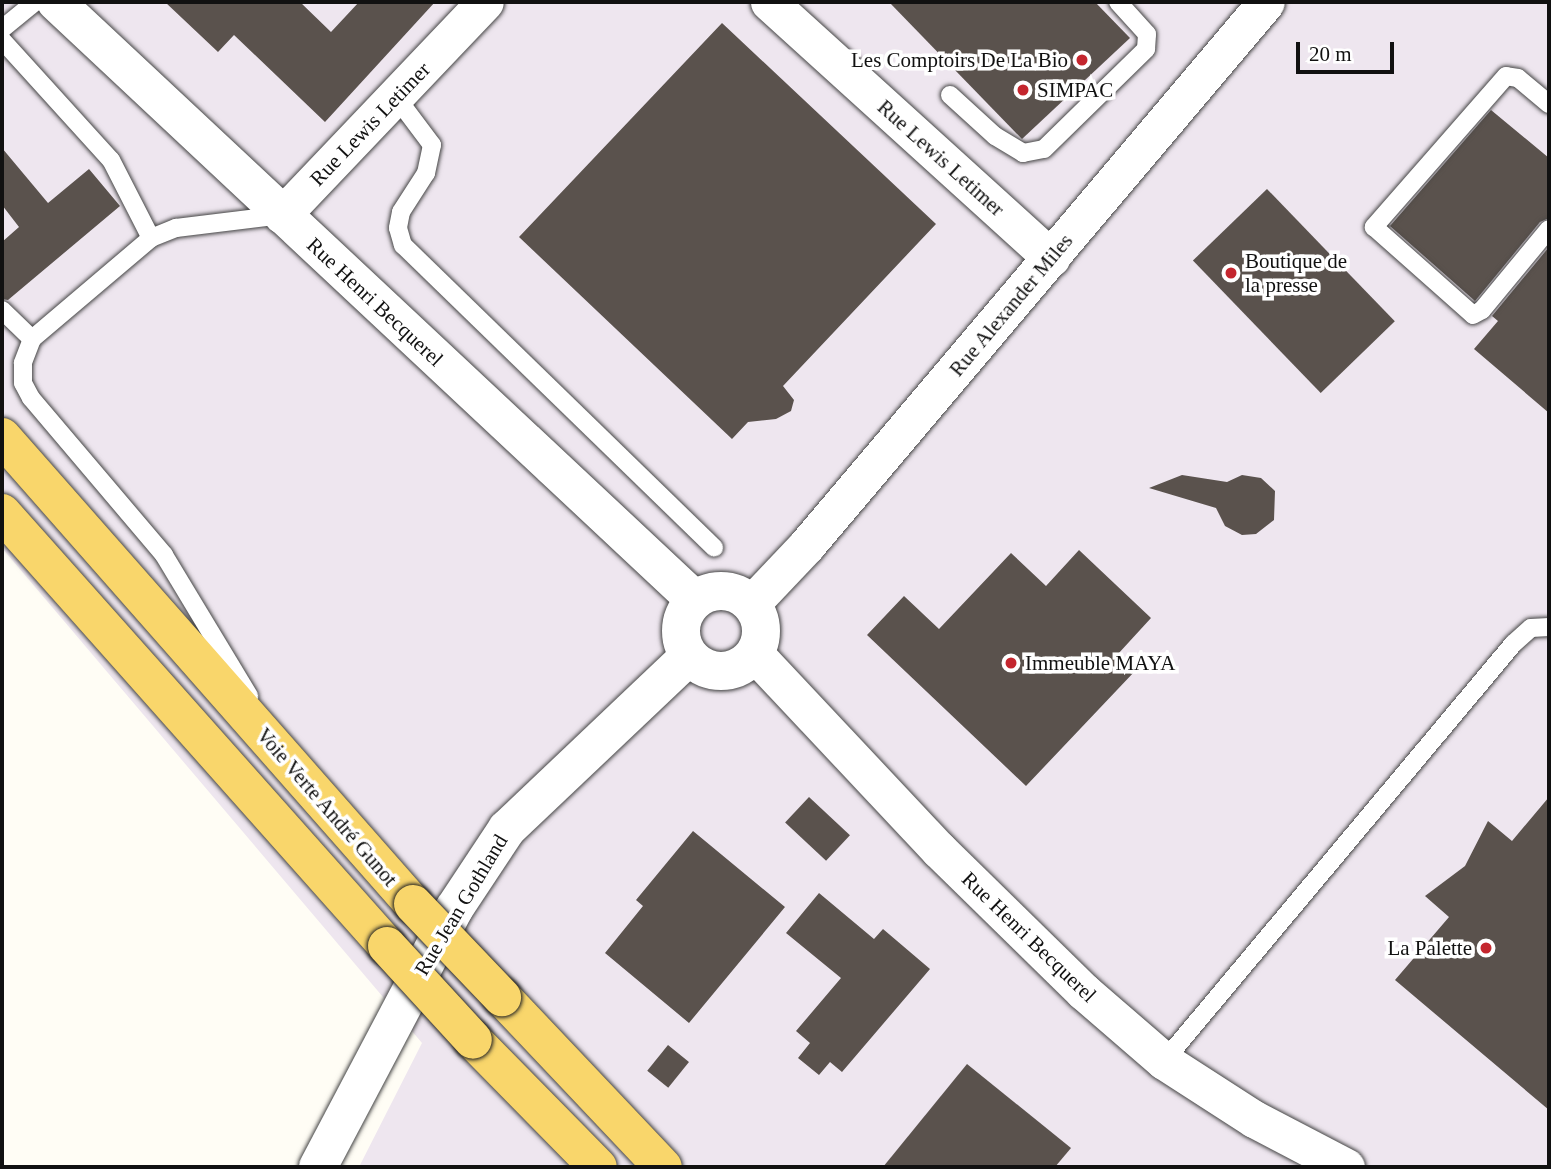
<!DOCTYPE html>
<meta charset="utf-8">
<style>
body{margin:0}
#map{position:relative;width:1551px;height:1169px;overflow:hidden;background:#fffdf5;font-family:Georgia,serif}
div>[style]{position:absolute}
.industrial>*{inset:0;background:#eee6ef}
.building>*{inset:0;background:#5a524d;transform-origin:0 0}
.roads{filter:drop-shadow(0 0 2px #444) drop-shadow(0 0 2px #444)}
.service>*{height:18px;margin:-9px;padding:0 9px;transform-origin:9px;border-radius:9px;background:#fff}
.minor>*{height:37px;margin:-18.5px;padding:0 18.5px;transform-origin:18.5px;border-radius:18.5px;background:#fff}
.tertiary>*{height:38px;margin:-19px;padding:0 19px;transform-origin:19px;border-radius:19px;background:#fff}
.tertiary>.ring{margin:-19px;padding:0;box-sizing:content-box;background:none;border:38px solid #fff;border-radius:50%}
.primary>*{height:38px;margin:-19px;padding:0 19px;transform-origin:19px;border-radius:19px;background:#f9d66b}
.bridges{filter:drop-shadow(0 0 2px #222) drop-shadow(0 0 2px #222)}
.primary-bridge>*{height:38px;margin:-19px;padding:0 19px;transform-origin:19px;border-radius:19px;background:#f9d66b}
.dots>*{width:19px;height:19px;translate:-50% -50%;box-sizing:border-box;border:4px solid #fff;border-radius:50%}
span{translate:-50% -50%;white-space:nowrap;text-align:center;line-height:1.15;-webkit-text-stroke:7px #fff;paint-order:stroke}
.poi-label{font-size:21px;color:#111}
.right{translate:-100% -50%;text-align:right}
.left{translate:0 -50%;text-align:left}
.street-label{font-size:21px;color:#111}
.frame{position:absolute;inset:0;border:4px solid #111;pointer-events:none}
.scale{position:absolute;left:1296px;top:42px;width:98px;height:32px;box-sizing:border-box;border:4px solid #111;border-top:0;padding-left:9px;font-size:21px;line-height:24px;white-space:nowrap;color:#111;-webkit-text-stroke:5px #fff;paint-order:stroke}
</style>
<div id="map">
<div class="industrial">
<i style="clip-path:polygon(2px 2px,1549px 2px,1549px 1167px,359px 1167px,422px 1043px,2px 548px)"></i>
</div>
<div class="building">
<i style="clip-path:polygon(165px 2px,300px 2px,331px 32px,359px 2px,435px 2px,325px 122px,234px 35px,218px 52px)"></i>
<i style="clip-path:polygon(889px 2px,1095px 2px,1130px 38px,1022px 139px)"></i>
<i style="clip-path:polygon(722px 23px,936px 224px,783px 386px,794px 400px,791px 411px,776px 419px,748px 422px,732px 439px,519px 237px)"></i>
<i style="clip-path:polygon(1491px 110px,1549px 158px,1549px 218px,1540px 222px,1475px 301px,1390px 226px)"></i>
<i style="clip-path:polygon(2px 148px,48px 203px,89px 169px,120px 206px,8px 300px,2px 299px,2px 242px,19px 227px,2px 205px)"></i>
<i style="left:1267px;top:189px;width:184px;height:103px;rotate:46deg"></i>
<i style="clip-path:polygon(1549px 247px,1549px 413px,1474px 349px,1498px 321px,1492px 316px)"></i>
<i style="clip-path:polygon(1182px 475px,1227px 482px,1242px 475px,1261px 478px,1275px 491px,1274px 520px,1256px 534px,1242px 535px,1225px 526px,1216px 508px,1149px 488px)"></i>
<i style="clip-path:polygon(1079px 550px,1151px 618px,1118px 654px,1135px 671px,1026px 786px,867px 635px,904px 596px,939px 629px,1011px 553px,1046px 586px)"></i>
<i style="left:809px;top:797px;width:56px;height:35px;rotate:43deg"></i>
<i style="clip-path:polygon(1549px 797px,1549px 1110px,1395px 980px,1449px 917px,1425px 896px,1465px 866px,1488px 821px,1512px 841px)"></i>
<i style="clip-path:polygon(693px 831px,785px 907px,689px 1023px,605px 953px,643px 906px,636px 900px)"></i>
<i style="clip-path:polygon(819px 893px,874px 939px,883px 929px,930px 969px,842px 1072px,830px 1062px,819px 1075px,798px 1058px,810px 1043px,796px 1031px,841px 978px,786px 933px)"></i>
<i style="left:668px;top:1045px;width:27px;height:33px;rotate:39deg"></i>
<i style="clip-path:polygon(967px 1064px,1071px 1148px,1055px 1167px,883px 1167px)"></i>
</div>
<div class="roads">
<div class="service">
<i style="left:2px;top:29px;width:43px;rotate:-39.3deg"></i>
<i style="left:2px;top:40px;width:162px;rotate:47.8deg"></i>
<i style="left:111px;top:160px;width:88px;rotate:62.9deg"></i>
<i style="left:151px;top:238px;width:27px;rotate:-22deg"></i>
<i style="left:176px;top:228px;width:107px;rotate:-7deg"></i>
<i style="left:950px;top:95px;width:61px;rotate:42.3deg"></i>
<i style="left:995px;top:136px;width:33px;rotate:31deg"></i>
<i style="left:1023px;top:153px;width:21px;rotate:-11deg"></i>
<i style="left:1044px;top:149px;width:143px;rotate:-44.4deg"></i>
<i style="left:1146px;top:49px;width:15px;rotate:-86deg"></i>
<i style="left:1147px;top:34px;width:43px;rotate:-132.2deg"></i>
<i style="left:396px;top:97px;width:60px;rotate:53.1deg"></i>
<i style="left:432px;top:145px;width:29px;rotate:102deg"></i>
<i style="left:426px;top:173px;width:46px;rotate:122.7deg"></i>
<i style="left:401px;top:212px;width:16px;rotate:101deg"></i>
<i style="left:398px;top:228px;width:18px;rotate:74deg"></i>
<i style="left:403px;top:245px;width:434px;rotate:44.2deg"></i>
<i style="left:1549px;top:104px;width:40px;rotate:-140deg"></i>
<i style="left:1518px;top:78px;width:12px;rotate:-171deg"></i>
<i style="left:1506px;top:76px;width:201px;rotate:131.2deg"></i>
<i style="left:1374px;top:227px;width:132px;rotate:41.6deg"></i>
<i style="left:1473px;top:315px;width:10px;rotate:-29deg"></i>
<i style="left:1482px;top:310px;width:105px;rotate:-50.4deg"></i>
<i style="left:2px;top:310px;width:42px;rotate:44deg"></i>
<i style="left:32px;top:339px;width:26px;rotate:111deg"></i>
<i style="left:23px;top:363px;width:20px;rotate:90deg"></i>
<i style="left:23px;top:383px;width:17px;rotate:62deg"></i>
<i style="left:31px;top:398px;width:206px;rotate:49.7deg"></i>
<i style="left:164px;top:555px;width:165px;rotate:58.9deg"></i>
<i style="left:32px;top:339px;width:156px;rotate:-40.3deg"></i>
<i style="left:1164px;top:1061px;width:544px;rotate:-50.07deg"></i>
<i style="left:1513px;top:644px;width:24px;rotate:-42deg"></i>
<i style="left:1531px;top:628px;width:18px;rotate:-3deg"></i>
</div>
<div class="minor">
<i style="left:769px;top:2px;width:381px;rotate:42.2deg"></i>
<i style="left:282px;top:215px;width:294px;rotate:-46.4deg"></i>
<i style="left:751px;top:604px;width:80px;rotate:-46.5deg"></i>
<i style="left:806px;top:546px;width:712px;rotate:-49.78deg"></i>
<i style="left:754px;top:653px;width:270px;rotate:46.8deg"></i>
<i style="left:939px;top:850px;width:202px;rotate:44.4deg"></i>
<i style="left:1083px;top:991px;width:107px;rotate:40.8deg"></i>
<i style="left:1164px;top:1061px;width:107px;rotate:32.8deg"></i>
<i style="left:1254px;top:1119px;width:104px;rotate:27.6deg"></i>
</div>
<div class="tertiary">
<i style="left:56px;top:2px;width:875px;rotate:43.1deg"></i>
<i class="ring" style="left:681px;top:591px;width:42px;height:42px"></i>
<i style="left:318px;top:1167px;width:292px;rotate:-62.2deg"></i>
<i style="left:454px;top:909px;width:96px;rotate:-56.5deg"></i>
<i style="left:507px;top:829px;width:251px;rotate:-43.5deg"></i>
</div>
<div class="primary">
<i style="left:2px;top:437px;width:622px;rotate:48.65deg"></i>
<i style="left:2px;top:513px;width:579px;rotate:48.36deg"></i>
<i style="left:502px;top:997px;width:234px;rotate:46.6deg"></i>
<i style="left:473px;top:1040px;width:178px;rotate:45.5deg"></i>
</div>
</div>
<div class="bridges">
<div class="primary-bridge">
<i style="left:413px;top:904px;width:129px;rotate:46.3deg"></i>
<i style="left:387px;top:946px;width:127px;rotate:47.5deg"></i>
</div>
</div>
<div class="dots">
<i style="left:1082px;top:60px;background:#c4262e"></i>
<i style="left:1023px;top:90px;background:#c4262e"></i>
<i style="left:1231px;top:273px;background:#c4262e"></i>
<i style="left:1011px;top:663px;background:#c4262e"></i>
<i style="left:1486px;top:948px;background:#c4262e"></i>
</div>
<div class="poi-label">
<span class="right" style="left:1068px;top:60px">Les Comptoirs De La Bio</span>
<span class="left" style="left:1037px;top:90px">SIMPAC</span>
<span class="left" style="left:1245px;top:273px">Boutique de<br>la presse</span>
<span class="left" style="left:1025px;top:663px">Immeuble MAYA</span>
<span class="right" style="left:1472px;top:948px">La Palette</span>
</div>
<div class="street-label">
<span style="left:370px;top:124px;rotate:-46deg">Rue Lewis Letimer</span>
<span style="left:941px;top:158px;rotate:42deg">Rue Lewis Letimer</span>
<span style="left:375px;top:302px;rotate:43deg">Rue Henri Becquerel</span>
<span style="left:1011px;top:305px;rotate:-50deg">Rue Alexander Miles</span>
<span style="left:327px;top:807px;rotate:49deg">Voie Verte André Gunot</span>
<span style="left:461px;top:905px;rotate:-59deg">Rue Jean Gothland</span>
<span style="left:1029px;top:937px;rotate:44deg">Rue Henri Becquerel</span>
</div>
<div class="frame"></div>
<div class="scale">20 m</div>
</div>
